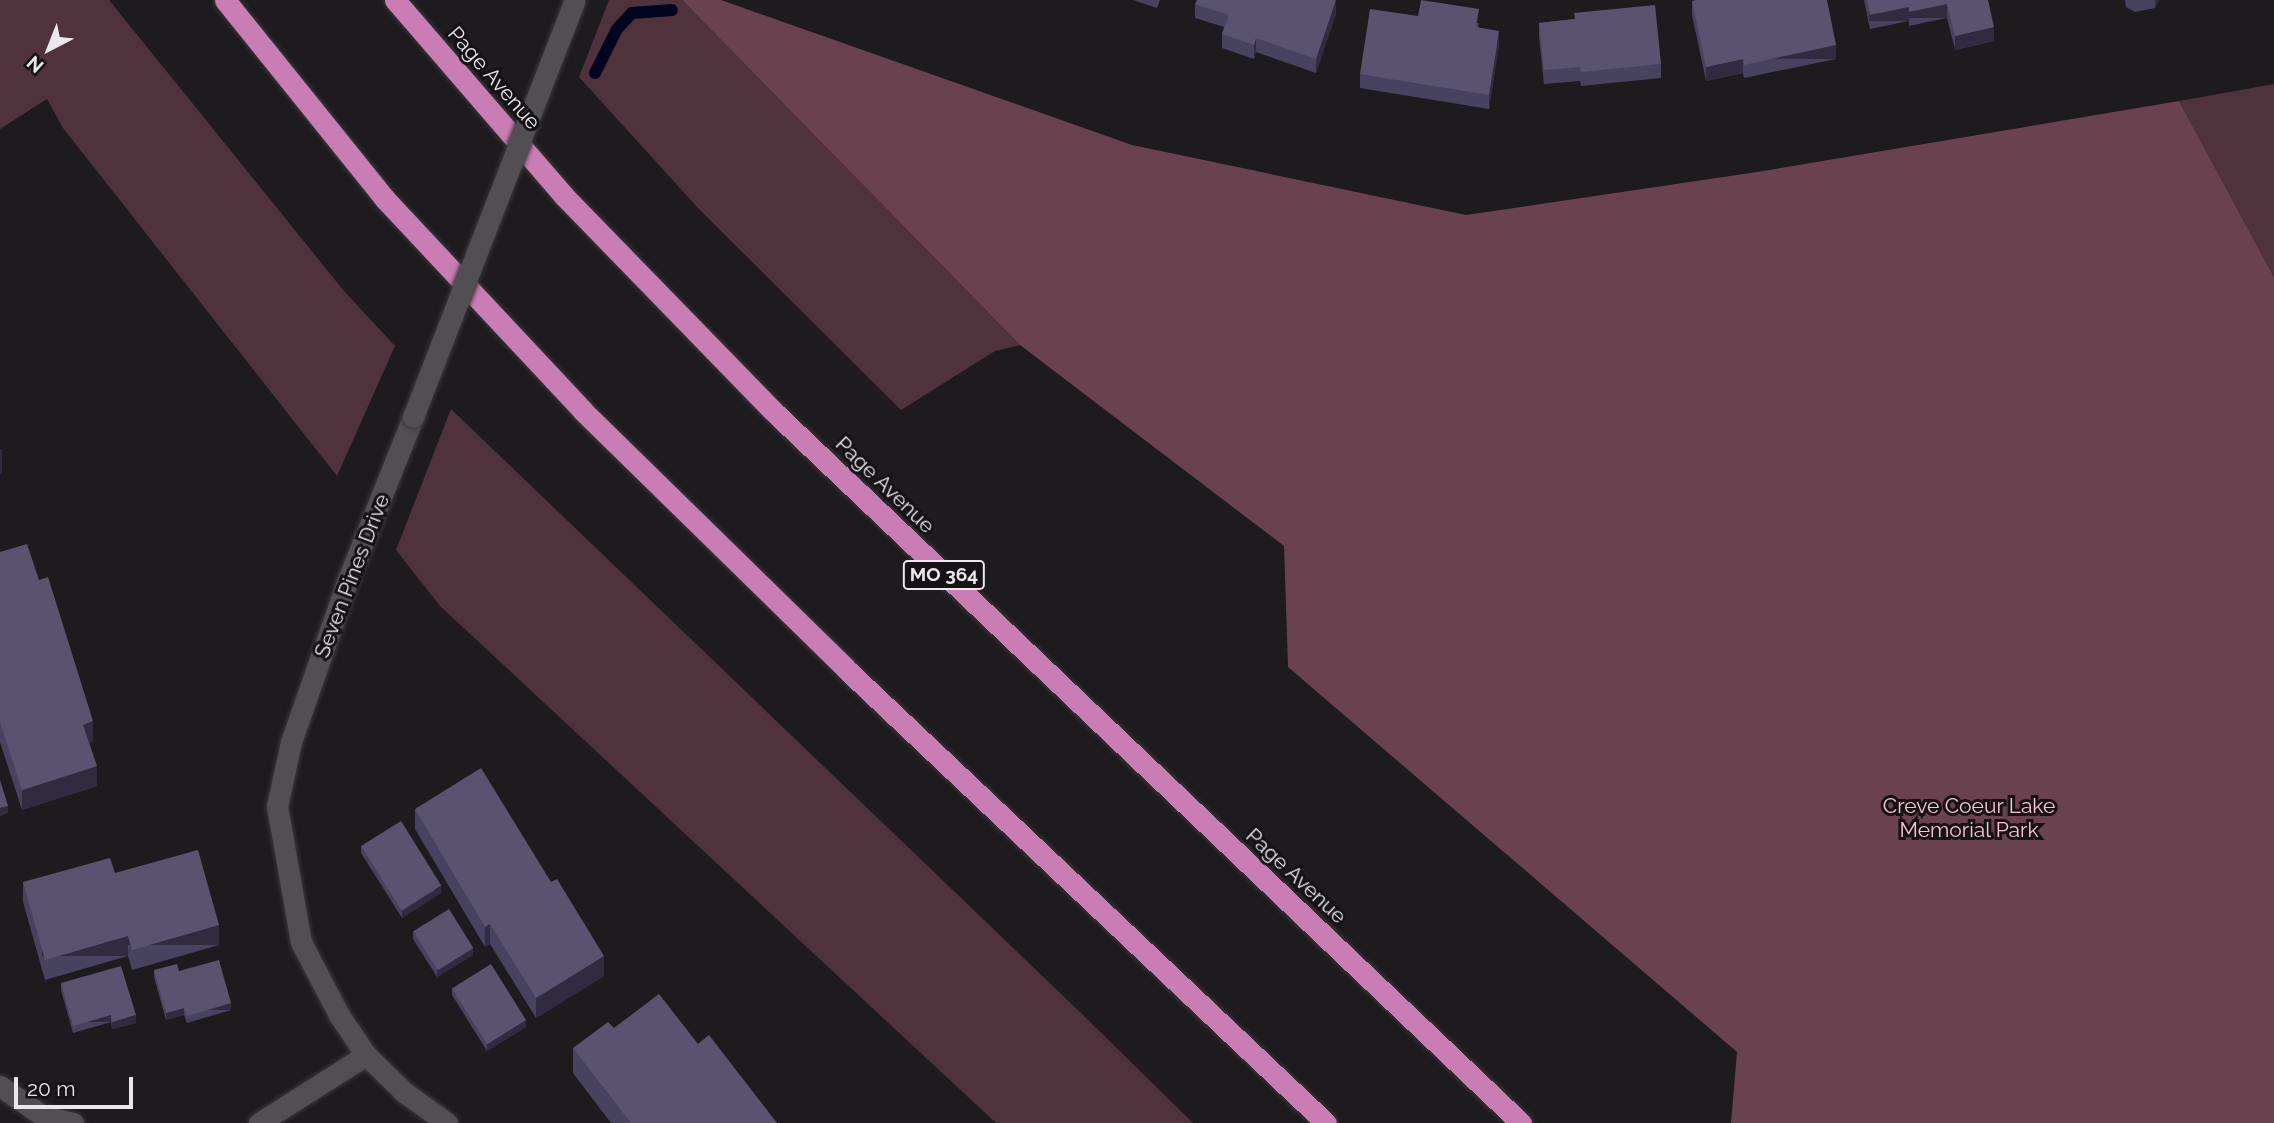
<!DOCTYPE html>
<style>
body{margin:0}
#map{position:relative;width:2274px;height:1123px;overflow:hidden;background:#1d1b1e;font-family:Raleway,sans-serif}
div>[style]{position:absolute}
.green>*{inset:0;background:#4f323b}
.forest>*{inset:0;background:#6a414e}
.stream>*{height:12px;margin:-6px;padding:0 6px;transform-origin:6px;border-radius:6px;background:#020520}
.roads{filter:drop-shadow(0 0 2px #39383a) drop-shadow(0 0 2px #39383a)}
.minor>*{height:21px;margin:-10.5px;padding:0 10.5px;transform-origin:10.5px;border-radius:10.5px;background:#524f53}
.highway>*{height:21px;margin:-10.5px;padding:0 10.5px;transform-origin:10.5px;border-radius:10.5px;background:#ca7cb5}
.bridges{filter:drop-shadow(0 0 2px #39383a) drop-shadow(0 0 2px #39383a)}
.minor-bridge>*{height:21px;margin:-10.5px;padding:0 10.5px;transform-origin:10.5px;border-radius:10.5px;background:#524f53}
.wall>*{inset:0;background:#484261}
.shaded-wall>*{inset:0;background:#302b40;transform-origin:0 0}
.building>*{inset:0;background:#5a5370;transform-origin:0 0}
span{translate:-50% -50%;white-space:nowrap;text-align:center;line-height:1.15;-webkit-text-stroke:6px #141215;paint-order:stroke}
.shield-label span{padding:2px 5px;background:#141215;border:2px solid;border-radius:5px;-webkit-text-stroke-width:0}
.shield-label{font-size:19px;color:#eae8ea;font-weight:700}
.street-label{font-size:21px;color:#eae8ea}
.park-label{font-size:21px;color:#fcc0d1}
.north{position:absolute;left:14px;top:14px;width:70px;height:70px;-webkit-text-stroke:5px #141215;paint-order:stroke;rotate:222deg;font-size:19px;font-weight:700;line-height:28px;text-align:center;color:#eae8ea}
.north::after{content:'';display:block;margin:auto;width:24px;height:32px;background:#eae8ea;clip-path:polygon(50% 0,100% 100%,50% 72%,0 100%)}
.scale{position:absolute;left:14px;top:1077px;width:119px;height:32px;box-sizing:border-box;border:4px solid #eae8ea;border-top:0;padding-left:9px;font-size:21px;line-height:24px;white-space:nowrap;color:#eae8ea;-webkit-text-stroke:5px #141215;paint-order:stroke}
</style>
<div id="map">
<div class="green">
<i style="clip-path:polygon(0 0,109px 0,344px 291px,395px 346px,337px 476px,63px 128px,47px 99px,0 129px)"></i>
<i style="clip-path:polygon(609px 0,682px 0,1020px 345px,995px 351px,901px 410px,698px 208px,579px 77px)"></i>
<i style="clip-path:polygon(2274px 84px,2274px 277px,2179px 101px)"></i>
<i style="clip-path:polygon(451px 409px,1081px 1013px,1193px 1123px,996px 1123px,440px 606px,396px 550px)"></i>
</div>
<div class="forest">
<i style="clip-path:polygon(682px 0,721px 0,1132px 145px,1466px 215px,1757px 172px,2179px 101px,2274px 277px,2274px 1123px,1731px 1123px,1737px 1052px,1288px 667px,1284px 546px,1020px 345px)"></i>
</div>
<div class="stream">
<i style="left:595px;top:73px;width:49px;rotate:-63.4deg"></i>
<i style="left:617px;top:29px;width:22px;rotate:-47deg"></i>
<i style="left:632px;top:13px;width:40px;rotate:-4.3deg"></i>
</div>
<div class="roads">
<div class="minor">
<i style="left:413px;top:417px;width:178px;rotate:111.8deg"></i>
<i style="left:347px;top:582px;width:170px;rotate:109.3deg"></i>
<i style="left:291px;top:742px;width:66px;rotate:102.3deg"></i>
<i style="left:277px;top:806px;width:138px;rotate:80deg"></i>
<i style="left:301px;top:942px;width:82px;rotate:62.5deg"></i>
<i style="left:339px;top:1015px;width:48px;rotate:56deg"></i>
<i style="left:366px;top:1055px;width:53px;rotate:44.2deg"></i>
<i style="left:404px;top:1092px;width:53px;rotate:35.8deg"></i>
<i style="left:0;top:1086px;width:52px;rotate:34.9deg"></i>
<i style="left:43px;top:1116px;width:31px;rotate:13deg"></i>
<i style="left:259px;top:1123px;width:127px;rotate:-32.4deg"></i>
</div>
<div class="highway">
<i style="left:225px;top:0;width:254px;rotate:51.2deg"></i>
<i style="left:384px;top:198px;width:291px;rotate:46.9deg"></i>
<i style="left:583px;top:411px;width:367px;rotate:44.4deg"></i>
<i style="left:845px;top:668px;width:662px;rotate:43.41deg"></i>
<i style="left:395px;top:0;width:259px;rotate:49.2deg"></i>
<i style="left:564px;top:196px;width:300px;rotate:45.8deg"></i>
<i style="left:773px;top:411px;width:1033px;rotate:43.59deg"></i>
</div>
</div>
<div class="bridges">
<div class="minor-bridge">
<i style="left:413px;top:417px;width:446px;rotate:-68.8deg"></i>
</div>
</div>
<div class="wall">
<i style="clip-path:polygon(1133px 0,1160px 0,1157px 8px)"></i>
<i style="clip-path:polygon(1864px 0,1988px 0,1994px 41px,1955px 50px,1947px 18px,1909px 26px,1909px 21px,1870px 29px)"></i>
<i style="clip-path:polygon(2125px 0,2159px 0,2155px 8px,2135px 12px,2126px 7px)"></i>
<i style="clip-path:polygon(1692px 1px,1836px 59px,1744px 78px,1743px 73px,1706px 81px,1692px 15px)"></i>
<i style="clip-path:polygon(1195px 4px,1336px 14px,1316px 73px,1256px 52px,1254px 59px,1222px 48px,1222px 34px,1224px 27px,1195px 18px)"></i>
<i style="clip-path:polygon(1418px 16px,1479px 23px,1478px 27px,1499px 45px,1489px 109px,1360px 88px,1360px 74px)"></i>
<i style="clip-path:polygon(1574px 19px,1661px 64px,1661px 78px,1581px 86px,1580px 81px,1544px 84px,1539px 37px,1539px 23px)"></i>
<i style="clip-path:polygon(0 552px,39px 580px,93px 741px,89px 743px,97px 786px,22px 810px,0 742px)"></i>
<i style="clip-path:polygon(415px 809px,551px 882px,604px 976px,536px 1018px,490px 944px,485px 947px,415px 829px)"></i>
<i style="clip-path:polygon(361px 846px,441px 893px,402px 918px,361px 853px)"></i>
<i style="clip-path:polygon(115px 873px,219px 945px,132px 970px,128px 956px,45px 980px,23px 902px,23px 882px)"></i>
<i style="clip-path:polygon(413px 931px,473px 955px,437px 977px,413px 939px)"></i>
<i style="clip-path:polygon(154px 970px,179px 971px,231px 1010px,187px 1023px,184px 1015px,166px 1020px,154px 977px)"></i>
<i style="clip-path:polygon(61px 983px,136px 1023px,112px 1029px,111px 1022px,73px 1033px,61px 990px)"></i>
<i style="clip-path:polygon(452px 988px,526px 1027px,487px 1051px,452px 995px)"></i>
<i style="clip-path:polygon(614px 1028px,698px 1044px,777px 1123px,611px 1123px,573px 1073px,573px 1048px)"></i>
</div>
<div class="shaded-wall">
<i style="clip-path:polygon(1336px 0,1336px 14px,1316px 73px,1316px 59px)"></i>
<i style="clip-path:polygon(2155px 0,2159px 0,2155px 8px)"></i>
<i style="left:1947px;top:4px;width:14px;height:39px;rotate:90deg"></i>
<i style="left:1909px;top:7px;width:14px;height:40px;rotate:90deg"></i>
<i style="clip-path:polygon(1994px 27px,1994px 41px,1955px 50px,1955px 36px)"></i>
<i style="clip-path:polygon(1499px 31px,1499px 45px,1489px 109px,1489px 95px)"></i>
<i style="clip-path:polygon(1256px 38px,1256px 52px,1254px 59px,1254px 45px)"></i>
<i style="left:1836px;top:45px;width:14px;height:94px;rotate:90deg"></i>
<i style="clip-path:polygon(1743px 59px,1743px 73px,1706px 81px,1706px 67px)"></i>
<i style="left:2px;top:449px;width:25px;height:2px;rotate:90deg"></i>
<i style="clip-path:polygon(93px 721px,93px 741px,83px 745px,83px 725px)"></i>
<i style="clip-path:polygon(97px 766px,97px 786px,22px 810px,22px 790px)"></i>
<i style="clip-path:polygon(8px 806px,8px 813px,0 816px,0 808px)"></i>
<i style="clip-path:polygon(441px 886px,441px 893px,402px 918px,402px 911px)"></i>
<i style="clip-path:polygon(490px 924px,490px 944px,485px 947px,485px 927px)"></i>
<i style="left:219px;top:925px;width:20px;height:91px;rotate:90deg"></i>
<i style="left:128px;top:936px;width:20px;height:86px;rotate:90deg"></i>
<i style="clip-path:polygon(473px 948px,473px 955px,437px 977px,437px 970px)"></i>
<i style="clip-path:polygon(604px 956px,604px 976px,536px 1018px,536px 998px)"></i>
<i style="left:231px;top:1003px;width:7px;height:46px;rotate:90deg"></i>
<i style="clip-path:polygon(184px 1008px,184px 1015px,166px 1020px,166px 1013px)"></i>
<i style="left:111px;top:1015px;width:7px;height:40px;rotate:90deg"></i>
<i style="clip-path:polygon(136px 1015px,136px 1023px,112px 1029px,112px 1022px)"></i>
<i style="clip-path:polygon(526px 1020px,526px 1027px,487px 1051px,487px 1044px)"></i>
</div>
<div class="building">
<i style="clip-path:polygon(1197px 0,1336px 0,1316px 59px,1256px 38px,1254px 45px,1222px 34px,1229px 15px,1195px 4px)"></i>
<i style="clip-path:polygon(1421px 0,1479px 9px,1476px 27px,1499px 31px,1489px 95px,1360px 74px,1370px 9px,1418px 16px)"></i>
<i style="clip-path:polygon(1696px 0,1827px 0,1836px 45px,1744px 65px,1743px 59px,1706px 67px,1692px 1px)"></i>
<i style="clip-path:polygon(1867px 0,1988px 0,1994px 27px,1955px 36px,1947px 4px,1909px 12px,1909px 7px,1870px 15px)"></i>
<i style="clip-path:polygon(1655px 5px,1661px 64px,1581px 72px,1580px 67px,1544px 70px,1539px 23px,1575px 19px,1574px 13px)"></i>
<i style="clip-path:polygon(27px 544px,39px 580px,48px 577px,93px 721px,83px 725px,97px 766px,22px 790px,0 722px,0 552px)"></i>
<i style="clip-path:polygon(481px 768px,551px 882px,557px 879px,604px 956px,536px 998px,490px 924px,485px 927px,415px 809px)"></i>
<i style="clip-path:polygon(0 780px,8px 806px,0 808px)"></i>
<i style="left:401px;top:821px;width:76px;height:47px;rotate:58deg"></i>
<i style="clip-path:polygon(198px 850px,219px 925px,132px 950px,128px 936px,45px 960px,23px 882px,110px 858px,115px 873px)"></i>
<i style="left:449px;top:909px;width:46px;height:42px;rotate:58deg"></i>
<i style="clip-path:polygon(219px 960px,231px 1003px,187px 1016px,184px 1008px,166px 1013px,154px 970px,177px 964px,179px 971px)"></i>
<i style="left:491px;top:964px;width:66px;height:46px;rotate:58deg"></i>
<i style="clip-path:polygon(121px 966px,136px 1015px,112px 1022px,111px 1015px,73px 1026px,61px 983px)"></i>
<i style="clip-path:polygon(659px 994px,698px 1044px,709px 1035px,777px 1123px,631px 1123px,573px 1048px,608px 1022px,614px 1028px)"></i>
</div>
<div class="shield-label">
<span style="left:944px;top:575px">MO 364</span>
</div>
<div class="street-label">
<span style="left:494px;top:78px;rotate:49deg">Page Avenue</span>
<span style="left:885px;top:485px;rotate:44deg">Page Avenue</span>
<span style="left:352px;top:576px;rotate:-69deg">Seven Pines Drive</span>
<span style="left:1296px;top:876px;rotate:43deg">Page Avenue</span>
</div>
<div class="park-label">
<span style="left:1969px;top:818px">Creve Coeur Lake<br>Memorial Park</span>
</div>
<div class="north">N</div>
<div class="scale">20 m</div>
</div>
